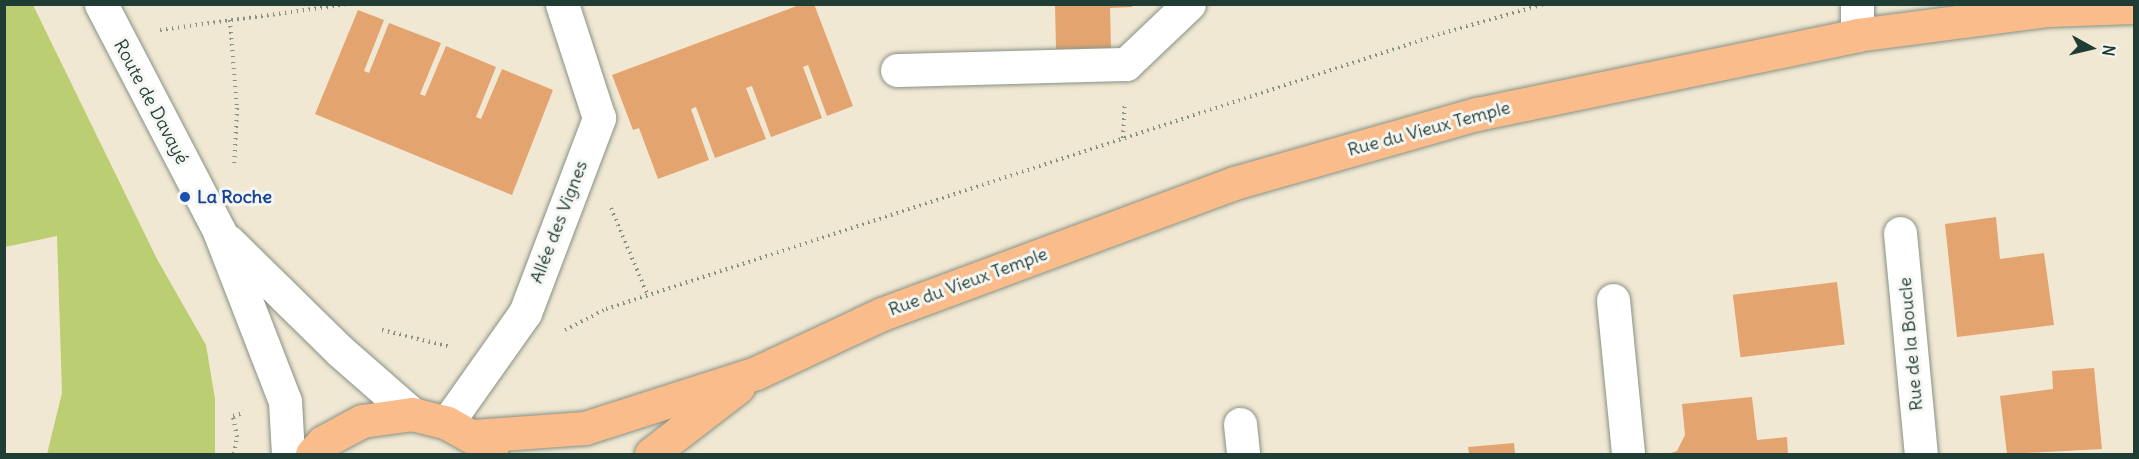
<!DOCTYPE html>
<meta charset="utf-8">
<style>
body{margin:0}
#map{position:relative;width:2139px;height:459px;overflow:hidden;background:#f1e8d3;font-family:Delius,sans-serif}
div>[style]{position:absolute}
.green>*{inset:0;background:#bbce71}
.building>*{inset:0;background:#e4a470;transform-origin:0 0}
.path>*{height:4px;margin-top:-2px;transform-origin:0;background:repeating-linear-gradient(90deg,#889284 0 1.5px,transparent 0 6px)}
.roads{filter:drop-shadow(0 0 2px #889284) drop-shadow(0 0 2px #889284)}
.minor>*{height:33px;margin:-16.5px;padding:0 16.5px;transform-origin:16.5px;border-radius:16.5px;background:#fff}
.major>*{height:33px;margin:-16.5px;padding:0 16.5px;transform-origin:16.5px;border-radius:16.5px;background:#f9bc8a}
.dots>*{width:16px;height:16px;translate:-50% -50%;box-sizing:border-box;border:3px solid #f6f6f2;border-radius:50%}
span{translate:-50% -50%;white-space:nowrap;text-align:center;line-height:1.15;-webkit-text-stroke:6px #f6f6f2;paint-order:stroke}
.street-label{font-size:18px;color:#1f3d34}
.transit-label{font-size:18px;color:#164399;font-weight:700}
.left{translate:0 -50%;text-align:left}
.frame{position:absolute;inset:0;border:6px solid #1f3d34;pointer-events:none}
.north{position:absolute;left:2061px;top:18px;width:60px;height:60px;-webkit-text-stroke:4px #f6f6f2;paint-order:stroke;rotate:98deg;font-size:16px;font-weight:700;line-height:24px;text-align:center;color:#1f3d34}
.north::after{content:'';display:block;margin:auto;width:21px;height:27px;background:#1f3d34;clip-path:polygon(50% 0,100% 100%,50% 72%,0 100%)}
</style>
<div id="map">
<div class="green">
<i style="clip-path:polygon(4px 5px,33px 5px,157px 259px,206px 345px,215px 399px,215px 454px,47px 454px,62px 393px,57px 236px,5px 247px)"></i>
</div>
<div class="building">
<i style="clip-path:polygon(802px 4px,814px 4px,853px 106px,827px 116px,808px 65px,803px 67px,822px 118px,771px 137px,752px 86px,746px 88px,766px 139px,715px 158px,696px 107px,691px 109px,709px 160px,658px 179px,639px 128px,633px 130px,612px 75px)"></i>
<i style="clip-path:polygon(1055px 4px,1132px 4px,1132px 7px,1110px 8px,1111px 48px,1056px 49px)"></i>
<i style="clip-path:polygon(358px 10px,384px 20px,364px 71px,369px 73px,389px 23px,441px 43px,420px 94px,425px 96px,446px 46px,496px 67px,476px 117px,481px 119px,502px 69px,553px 90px,512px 195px,315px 114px)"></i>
<i style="clip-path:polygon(1996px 217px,2000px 259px,2044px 253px,2054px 325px,1957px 337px,1945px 224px)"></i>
<i style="left:1837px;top:282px;width:63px;height:105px;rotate:83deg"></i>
<i style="clip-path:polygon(2094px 368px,2102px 449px,2007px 454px,2000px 396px,2053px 389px,2052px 371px)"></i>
<i style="clip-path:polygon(1752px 397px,1757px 440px,1787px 437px,1788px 454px,1668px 454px,1677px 451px,1685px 435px,1682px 404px)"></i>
<i style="clip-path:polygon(1514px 443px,1515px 454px,1469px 454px,1468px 447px)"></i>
</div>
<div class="path">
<i style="left:230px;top:20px;width:88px;rotate:85.5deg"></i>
<i style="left:237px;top:108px;width:58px;rotate:93deg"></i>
<i style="left:160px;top:30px;width:191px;rotate:-7.8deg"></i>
<i style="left:1123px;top:138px;width:34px;rotate:-87deg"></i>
<i style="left:611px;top:208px;width:95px;rotate:67.2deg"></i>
<i style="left:382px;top:330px;width:71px;rotate:13.8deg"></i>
<i style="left:565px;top:330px;width:46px;rotate:-27.1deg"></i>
<i style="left:606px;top:309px;width:881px;rotate:-18.25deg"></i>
<i style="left:1443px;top:33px;width:106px;rotate:-15.9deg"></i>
<i style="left:234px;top:454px;width:17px;rotate:-80deg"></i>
<i style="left:237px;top:437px;width:21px;rotate:-101deg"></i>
<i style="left:233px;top:416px;width:11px;rotate:-15deg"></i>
</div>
<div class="roads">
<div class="minor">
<i style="left:101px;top:4px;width:256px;rotate:62.5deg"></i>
<i style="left:219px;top:231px;width:182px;rotate:68.8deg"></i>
<i style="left:285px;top:401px;width:53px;rotate:86.8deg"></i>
<i style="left:1857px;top:35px;width:31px;rotate:-90deg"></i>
<i style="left:897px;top:70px;width:229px;rotate:-1.5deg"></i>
<i style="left:1126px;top:64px;width:87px;rotate:-43.6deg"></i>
<i style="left:1900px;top:233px;width:222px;rotate:84.6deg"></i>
<i style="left:228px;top:241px;width:157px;rotate:44.5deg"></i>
<i style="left:340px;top:351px;width:96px;rotate:41.2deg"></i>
<i style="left:1613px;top:300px;width:155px;rotate:84.4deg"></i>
<i style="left:447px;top:423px;width:135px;rotate:-54.7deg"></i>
<i style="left:525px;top:313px;width:209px;rotate:-69.2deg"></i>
<i style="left:599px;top:118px;width:120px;rotate:-108deg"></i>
<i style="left:1240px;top:424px;width:30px;rotate:84deg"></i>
</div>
<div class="major">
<i style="left:474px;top:436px;width:111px;rotate:-4.1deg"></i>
<i style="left:585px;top:428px;width:180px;rotate:-17.8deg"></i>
<i style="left:756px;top:373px;width:139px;rotate:-25.1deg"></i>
<i style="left:882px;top:314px;width:376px;rotate:-20.4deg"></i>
<i style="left:1234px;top:183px;width:253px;rotate:-15.9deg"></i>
<i style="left:1477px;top:114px;width:388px;rotate:-11.7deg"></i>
<i style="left:1857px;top:35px;width:193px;rotate:-7.5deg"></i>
<i style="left:2048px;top:10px;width:86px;rotate:-2deg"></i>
<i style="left:312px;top:454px;width:16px;rotate:-47deg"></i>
<i style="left:323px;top:442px;width:44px;rotate:-28.3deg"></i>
<i style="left:362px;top:421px;width:50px;rotate:-8deg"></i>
<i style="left:412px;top:414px;width:36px;rotate:14deg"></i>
<i style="left:447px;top:423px;width:51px;rotate:29.1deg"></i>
<i style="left:651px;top:454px;width:110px;rotate:-37.6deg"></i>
</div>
</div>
<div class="dots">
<i style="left:185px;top:197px;background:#1a4fb4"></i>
</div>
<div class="street-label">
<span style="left:151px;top:102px;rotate:62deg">Route de Davayé</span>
<span style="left:1429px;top:129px;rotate:-15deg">Rue du Vieux Temple</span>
<span style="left:559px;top:222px;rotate:-69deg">Allée des Vignes</span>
<span style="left:968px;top:282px;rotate:-20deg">Rue du Vieux Temple</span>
<span style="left:1911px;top:344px;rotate:-95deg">Rue de la Boucle</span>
</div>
<div class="transit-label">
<span class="left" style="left:197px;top:197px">La Roche</span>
</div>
<div class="frame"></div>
<div class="north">N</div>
</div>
